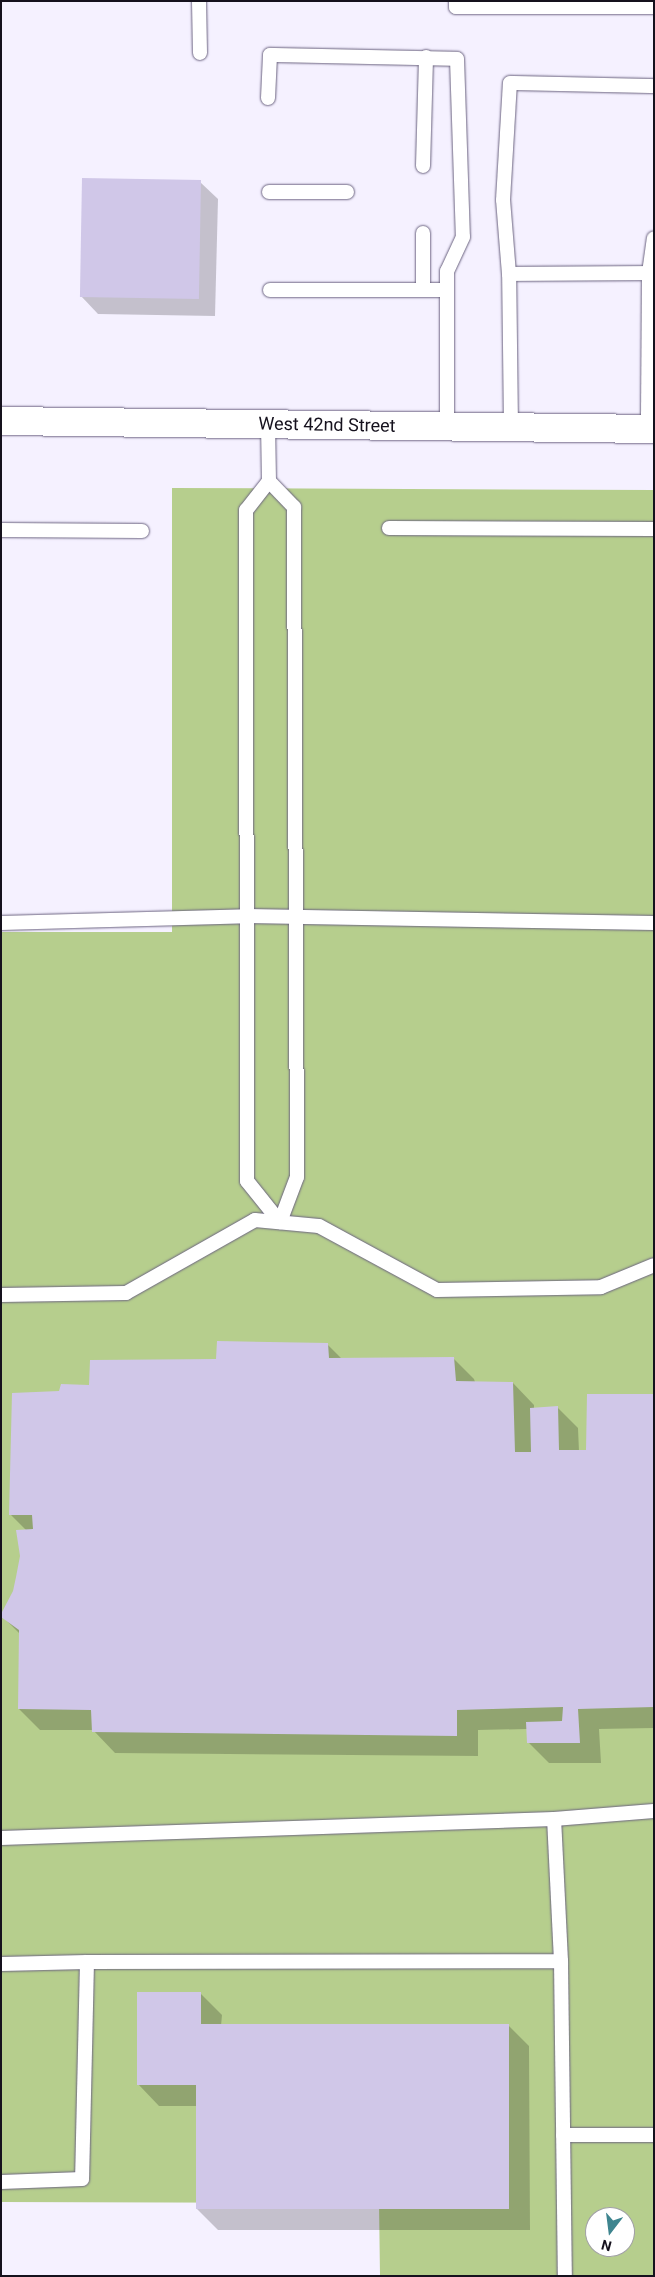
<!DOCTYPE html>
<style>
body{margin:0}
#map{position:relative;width:655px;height:2277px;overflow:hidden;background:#f5f1ff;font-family:Roboto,sans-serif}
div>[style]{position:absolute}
.green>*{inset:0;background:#b6ce8d}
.shadow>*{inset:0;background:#0003}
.building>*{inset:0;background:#d0c7e8;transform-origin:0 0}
.roads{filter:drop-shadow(0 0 1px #6b6380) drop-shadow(0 0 1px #6b6380)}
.service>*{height:14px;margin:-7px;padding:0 7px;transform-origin:7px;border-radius:7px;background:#fff}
.trunk>*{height:28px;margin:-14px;padding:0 14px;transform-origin:14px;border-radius:14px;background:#fff}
span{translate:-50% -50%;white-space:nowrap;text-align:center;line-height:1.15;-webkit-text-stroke:4px #fff;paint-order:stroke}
.street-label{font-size:18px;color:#15111d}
.frame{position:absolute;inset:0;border:2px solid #15111d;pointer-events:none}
.north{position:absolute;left:585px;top:2207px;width:50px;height:50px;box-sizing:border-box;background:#fff;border:1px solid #a1a0a5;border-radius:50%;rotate:195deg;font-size:14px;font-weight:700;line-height:20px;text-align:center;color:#15111d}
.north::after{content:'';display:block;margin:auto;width:18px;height:22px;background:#3e858f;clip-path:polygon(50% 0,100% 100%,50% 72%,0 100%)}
</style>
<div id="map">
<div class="green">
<i style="clip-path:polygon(evenodd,172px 488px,654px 490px,654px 2276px,380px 2276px,379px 2203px,1px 2202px,1px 932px,172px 932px,172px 488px,595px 2217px,625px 2217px,625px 2247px,595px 2247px,595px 2217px)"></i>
</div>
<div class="shadow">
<i style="clip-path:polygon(200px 182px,218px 199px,215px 316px,98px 314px,81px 296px)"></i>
<i style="clip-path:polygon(327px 1344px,342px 1359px,453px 1358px,474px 1379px,475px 1382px,513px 1383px,534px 1405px,534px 1409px,557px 1407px,578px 1428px,579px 1451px,587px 1451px,654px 1395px,654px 1728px,599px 1729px,601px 1763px,549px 1763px,528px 1742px,527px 1729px,478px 1730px,478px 1756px,115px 1753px,93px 1730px,40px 1730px,19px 1709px,20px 1634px,2px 1616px,14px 1592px,27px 1531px,11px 1515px,60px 1392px,218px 1360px)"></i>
<i style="clip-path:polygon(200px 1993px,222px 2015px,221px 2026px,508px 2025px,529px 2046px,530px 2230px,218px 2230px,197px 2209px,197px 2106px,159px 2106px,138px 2084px)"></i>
</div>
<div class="building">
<i style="left:82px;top:178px;width:119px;height:119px;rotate:1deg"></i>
<i style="clip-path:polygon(217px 1341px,328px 1343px,329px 1358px,454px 1357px,456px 1381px,513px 1382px,515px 1452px,531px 1452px,530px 1408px,558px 1406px,559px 1450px,586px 1450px,587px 1394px,654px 1394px,654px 1707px,578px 1709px,580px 1743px,527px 1743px,526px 1722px,562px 1721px,563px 1707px,457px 1710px,457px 1736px,92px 1732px,91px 1710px,18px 1709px,19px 1630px,1px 1617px,1px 1614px,13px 1591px,16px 1577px,20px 1556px,16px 1530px,33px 1529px,32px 1515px,9px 1515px,12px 1393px,59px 1391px,61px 1384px,89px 1385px,90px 1360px,216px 1359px)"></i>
<i style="clip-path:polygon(137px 1992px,201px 1992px,201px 2024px,509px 2024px,509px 2209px,196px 2209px,196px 2085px,137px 2085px)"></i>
</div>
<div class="roads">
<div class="service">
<i style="left:199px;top:1px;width:52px;rotate:88.9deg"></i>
<i style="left:456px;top:1px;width:6px;rotate:90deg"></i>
<i style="left:456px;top:7px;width:198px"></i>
<i style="left:268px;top:98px;width:43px;rotate:-87.3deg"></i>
<i style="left:270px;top:55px;width:187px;rotate:1.2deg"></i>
<i style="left:457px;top:59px;width:178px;rotate:88.1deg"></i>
<i style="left:463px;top:237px;width:38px;rotate:115deg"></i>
<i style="left:447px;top:271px;width:156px;rotate:90deg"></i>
<i style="left:423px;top:166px;width:109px;rotate:-88.4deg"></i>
<i style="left:269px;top:192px;width:78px"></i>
<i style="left:649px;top:273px;width:35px;rotate:-82deg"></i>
<i style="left:509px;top:274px;width:74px;rotate:-94.6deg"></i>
<i style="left:503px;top:200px;width:117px;rotate:-86.6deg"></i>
<i style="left:510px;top:83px;width:144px;rotate:1.2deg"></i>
<i style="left:270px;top:290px;width:177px"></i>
<i style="left:423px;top:290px;width:57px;rotate:-90deg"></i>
<i style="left:268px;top:424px;width:57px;rotate:89deg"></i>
<i style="left:269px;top:481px;width:37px;rotate:128deg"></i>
<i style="left:246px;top:510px;width:671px;rotate:89.91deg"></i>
<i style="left:247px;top:1181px;width:53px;rotate:51.2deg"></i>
<i style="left:280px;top:1222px;width:48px;rotate:-69.3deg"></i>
<i style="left:297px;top:1177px;width:670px;rotate:-90.26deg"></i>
<i style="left:294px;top:507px;width:36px;rotate:-134deg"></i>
<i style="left:511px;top:427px;width:153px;rotate:-90.7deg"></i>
<i style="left:509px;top:274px;width:140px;rotate:-0.4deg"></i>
<i style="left:649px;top:273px;width:156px;rotate:90.4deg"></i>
<i style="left:389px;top:528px;width:265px;rotate:0.2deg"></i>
<i style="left:1px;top:530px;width:141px;rotate:0.4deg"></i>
<i style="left:1px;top:923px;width:246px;rotate:-1.6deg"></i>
<i style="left:247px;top:916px;width:407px;rotate:1deg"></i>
<i style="left:1px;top:1295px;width:125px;rotate:-0.9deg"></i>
<i style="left:126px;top:1293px;width:148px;rotate:-29.5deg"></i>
<i style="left:255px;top:1220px;width:64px;rotate:5.4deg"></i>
<i style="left:319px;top:1226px;width:134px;rotate:28.5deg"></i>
<i style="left:437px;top:1290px;width:164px;rotate:-1deg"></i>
<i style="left:601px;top:1287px;width:57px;rotate:-22.5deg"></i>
<i style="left:1px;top:1838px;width:553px;rotate:-1.97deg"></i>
<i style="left:554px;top:1819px;width:100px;rotate:-4.6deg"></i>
<i style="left:561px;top:1961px;width:315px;rotate:89.3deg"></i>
<i style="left:87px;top:1962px;width:474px;rotate:-0.1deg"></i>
<i style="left:561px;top:1961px;width:142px;rotate:-92.8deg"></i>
<i style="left:1px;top:1964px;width:86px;rotate:-1.3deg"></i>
<i style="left:87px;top:1962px;width:217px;rotate:91.3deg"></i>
<i style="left:82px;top:2179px;width:81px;rotate:177.9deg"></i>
<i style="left:563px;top:2135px;width:91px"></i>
</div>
<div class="trunk">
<i style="left:1px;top:421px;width:653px;rotate:0.7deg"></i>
</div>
</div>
<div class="street-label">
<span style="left:327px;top:425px;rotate:1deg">West 42nd Street</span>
</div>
<div class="frame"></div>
<div class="north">N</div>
</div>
